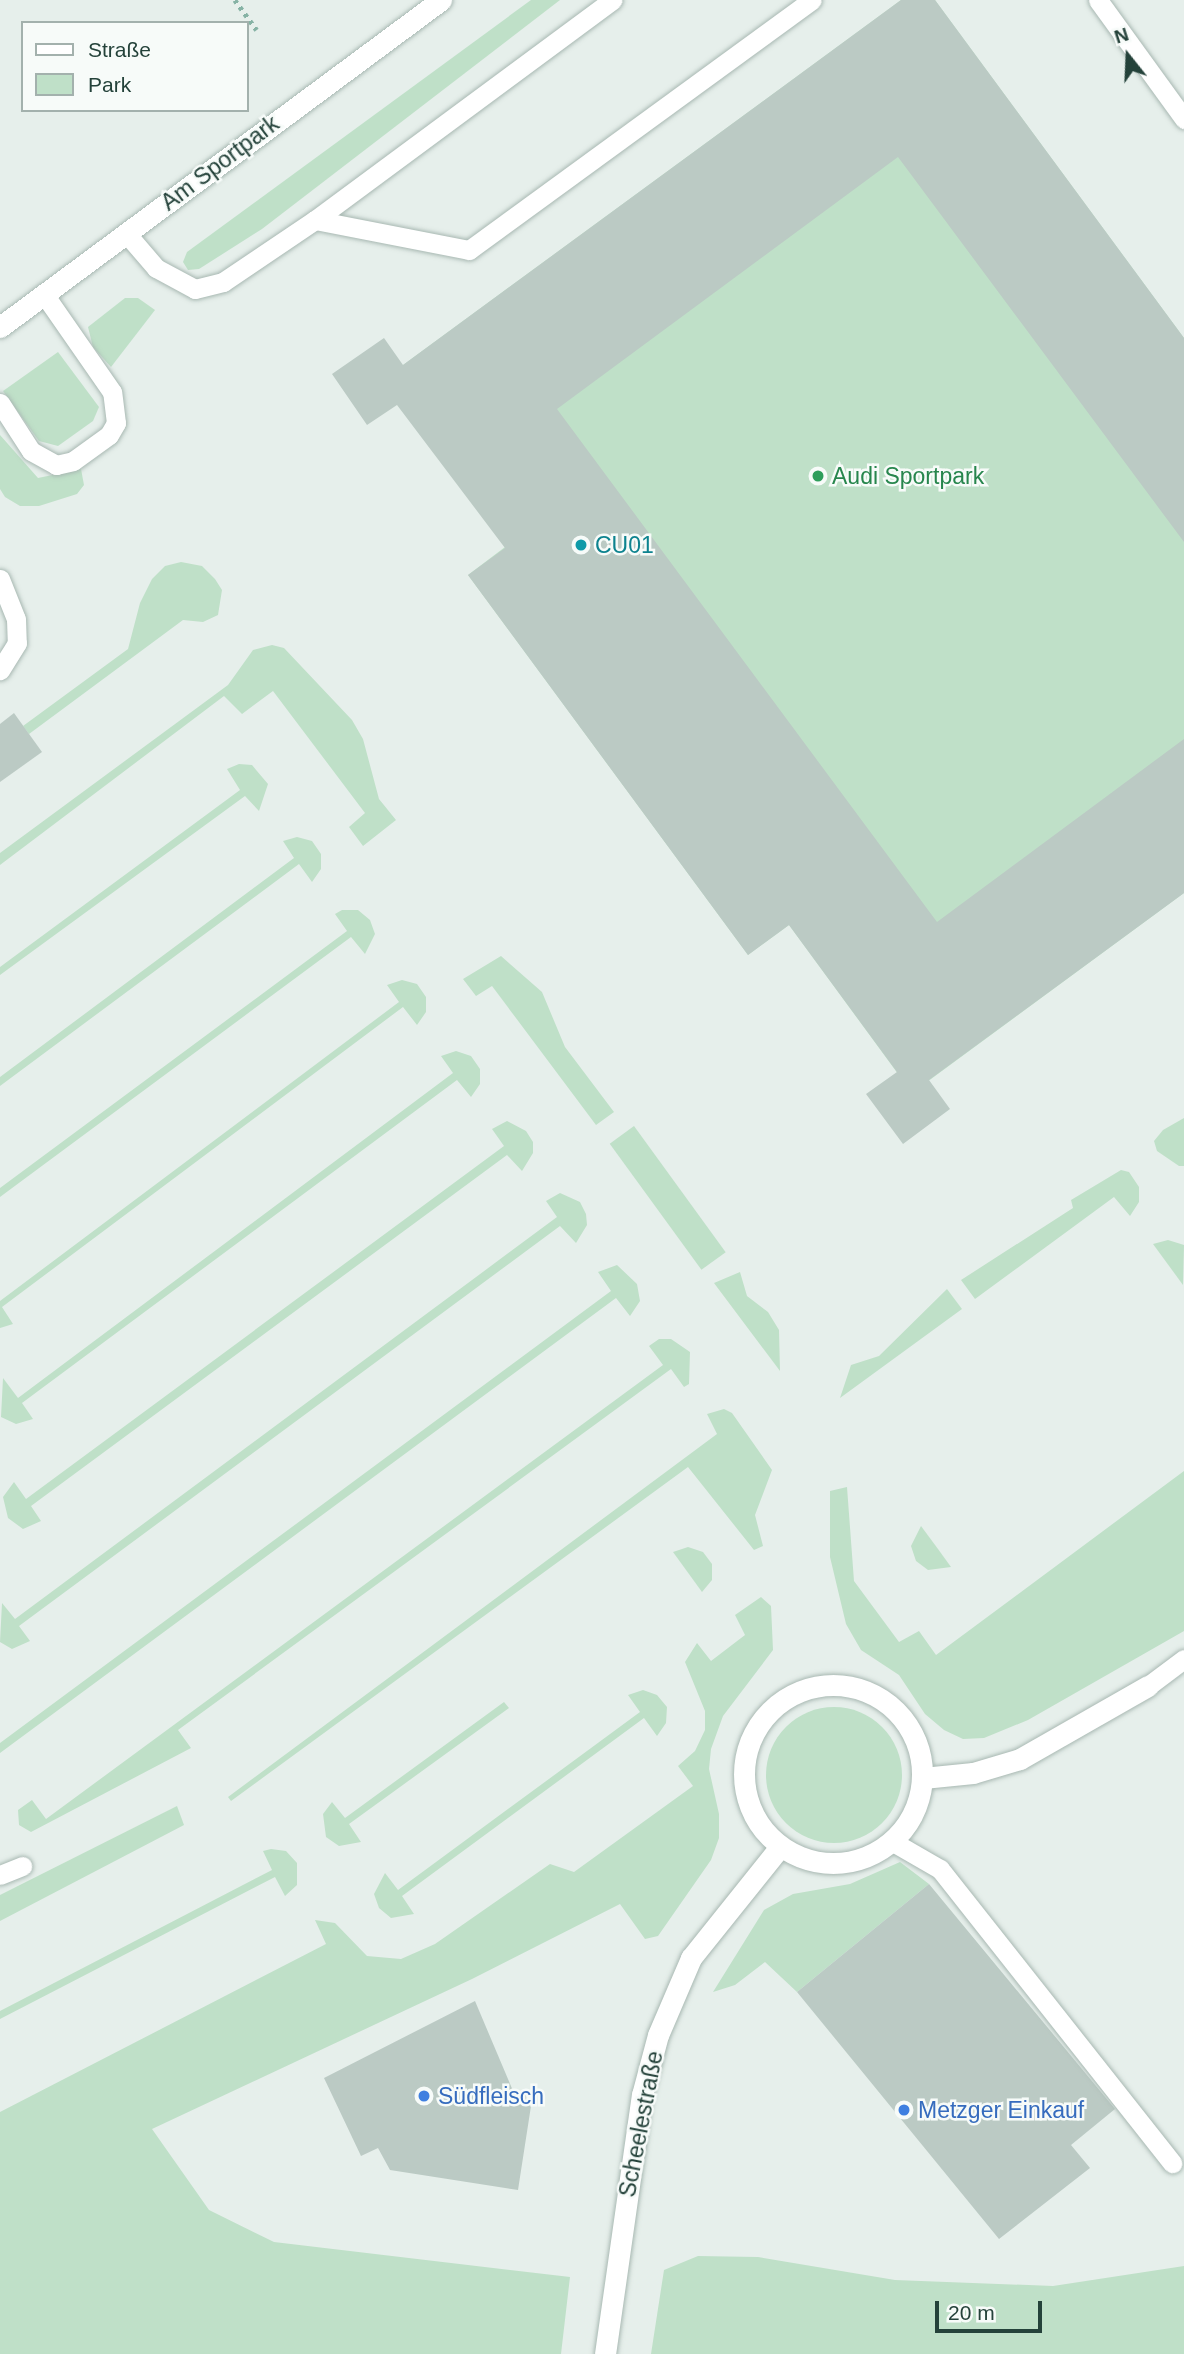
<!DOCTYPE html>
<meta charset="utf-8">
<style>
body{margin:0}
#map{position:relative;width:1184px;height:2354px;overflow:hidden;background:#e6efeb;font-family:Arial,sans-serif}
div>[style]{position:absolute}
.green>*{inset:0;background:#bfe0c8;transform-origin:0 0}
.round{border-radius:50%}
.building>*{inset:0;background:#bbcac4}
.path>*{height:4.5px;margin-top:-2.25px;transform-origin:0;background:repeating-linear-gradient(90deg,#86b3a5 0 3.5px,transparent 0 8.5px)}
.roads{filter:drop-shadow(0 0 2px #a8b8b2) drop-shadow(0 0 2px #a8b8b2)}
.service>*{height:19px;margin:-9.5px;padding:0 9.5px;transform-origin:9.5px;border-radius:9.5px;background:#fff}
.minor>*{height:21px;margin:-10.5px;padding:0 10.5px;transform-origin:10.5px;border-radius:10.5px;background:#fff}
.minor>.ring{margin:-10.5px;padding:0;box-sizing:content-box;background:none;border:21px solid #fff;border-radius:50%}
.dots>*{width:19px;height:19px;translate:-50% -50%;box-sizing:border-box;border:4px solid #f7fbf9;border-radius:50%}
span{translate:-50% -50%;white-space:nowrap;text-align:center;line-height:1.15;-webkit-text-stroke:5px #f7fbf9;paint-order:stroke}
.street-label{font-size:23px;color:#24423a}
.leisure-label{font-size:23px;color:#27864d}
.left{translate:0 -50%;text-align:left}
.culture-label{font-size:23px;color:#0d838f}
.shop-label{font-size:23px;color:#366cbe}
.legend{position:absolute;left:21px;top:21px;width:228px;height:91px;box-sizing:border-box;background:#f7fbf9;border:2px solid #a3b1ad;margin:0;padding:9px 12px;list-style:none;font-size:21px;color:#24423a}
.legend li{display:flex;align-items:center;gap:14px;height:35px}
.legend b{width:35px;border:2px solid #a3b1ad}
.north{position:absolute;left:1093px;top:21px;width:70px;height:70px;-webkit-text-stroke:5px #f7fbf9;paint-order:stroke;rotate:342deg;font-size:19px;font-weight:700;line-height:28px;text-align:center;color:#24423a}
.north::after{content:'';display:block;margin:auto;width:24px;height:32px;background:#24423a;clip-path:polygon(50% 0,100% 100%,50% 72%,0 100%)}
.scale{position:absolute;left:935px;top:2301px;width:107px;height:32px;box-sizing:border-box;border:4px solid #24423a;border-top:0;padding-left:9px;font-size:21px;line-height:24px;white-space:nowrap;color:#24423a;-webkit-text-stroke:5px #f7fbf9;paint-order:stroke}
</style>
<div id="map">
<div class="green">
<i style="clip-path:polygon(531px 0,560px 0,262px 229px,199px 269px,188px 270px,183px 262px,187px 252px)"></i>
<i style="clip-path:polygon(901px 0,935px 0,1184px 338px,1184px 893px,912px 1093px,789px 925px,748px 955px,468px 575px,505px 547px,403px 365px)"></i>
<i style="clip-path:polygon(125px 298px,138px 298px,155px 310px,111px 367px,93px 347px,88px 327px)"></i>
<i style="clip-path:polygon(58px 352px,99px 407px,93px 421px,58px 446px,39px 441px,3px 391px)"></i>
<i style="clip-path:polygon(0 435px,38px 478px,81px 469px,84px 485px,77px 494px,39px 506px,20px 506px,5px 497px,0 489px)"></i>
<i style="clip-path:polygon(181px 562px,202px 566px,215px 579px,222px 590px,218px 615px,203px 622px,183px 620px,29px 734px,23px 726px,128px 649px,140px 603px,152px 579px,165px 566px)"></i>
<i style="clip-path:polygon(272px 645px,284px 648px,352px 720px,363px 739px,379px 799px,396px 820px,363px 846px,349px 827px,365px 813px,273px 691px,242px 714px,224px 696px,0 865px,0 853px,228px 685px,253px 650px)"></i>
<i style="clip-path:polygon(239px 764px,252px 765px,268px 784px,259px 811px,245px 796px,0 975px,0 967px,240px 790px,227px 769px)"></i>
<i style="clip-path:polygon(297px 837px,312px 841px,321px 854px,321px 869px,312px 882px,299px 864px,0 1086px,0 1077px,294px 858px,283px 841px)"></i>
<i style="clip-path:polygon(342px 910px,358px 910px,370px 920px,375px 934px,365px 954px,351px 937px,0 1197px,0 1188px,347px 931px,335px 914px)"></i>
<i style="clip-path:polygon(501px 956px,542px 992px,565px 1047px,614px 1112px,596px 1125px,492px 986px,476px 996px,463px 979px)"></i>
<i style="clip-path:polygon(402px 980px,417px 984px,426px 997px,426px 1012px,417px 1025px,403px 1007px,2px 1307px,13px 1324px,0 1328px,0 1301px,399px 1002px,387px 985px)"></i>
<i style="clip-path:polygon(456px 1051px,471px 1056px,480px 1069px,480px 1084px,471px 1097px,457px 1080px,22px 1403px,33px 1419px,16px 1424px,1px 1417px,3px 1378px,18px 1398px,453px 1073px,441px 1056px)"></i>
<i style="clip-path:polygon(1184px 1118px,1184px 1166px,1179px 1166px,1157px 1151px,1154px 1141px,1163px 1130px)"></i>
<i style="clip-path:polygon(507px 1121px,526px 1131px,533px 1142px,533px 1153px,522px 1171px,507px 1155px,31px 1506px,41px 1521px,23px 1529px,8px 1518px,3px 1497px,14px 1482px,26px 1499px,504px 1146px,492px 1129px)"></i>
<i style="left:634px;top:1126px;width:156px;height:30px;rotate:54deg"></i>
<i style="clip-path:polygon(1121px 1170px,1129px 1172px,1139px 1187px,1139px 1202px,1130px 1216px,1114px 1197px,975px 1299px,961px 1280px,1073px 1208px,1071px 1200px)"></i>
<i style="clip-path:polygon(560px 1193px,580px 1202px,586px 1214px,587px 1225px,576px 1243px,560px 1226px,19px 1626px,30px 1641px,12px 1649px,0 1642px,2px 1603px,15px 1619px,557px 1217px,546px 1201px)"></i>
<i style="clip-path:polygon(1168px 1240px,1184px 1245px,1183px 1285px,1153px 1244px)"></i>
<i style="clip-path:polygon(617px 1265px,637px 1284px,640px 1301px,630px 1316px,616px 1298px,0 1753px,0 1743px,611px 1291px,598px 1272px)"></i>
<i style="clip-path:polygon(740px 1272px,747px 1296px,768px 1312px,779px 1330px,780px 1371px,714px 1283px)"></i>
<i style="clip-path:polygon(947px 1289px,962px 1309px,840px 1398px,851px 1365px,879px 1356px)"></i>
<i style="clip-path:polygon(659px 1339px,671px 1339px,690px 1352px,689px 1384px,684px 1387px,671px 1369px,178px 1730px,191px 1748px,31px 1832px,19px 1825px,18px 1810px,32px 1800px,46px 1819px,663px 1365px,649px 1346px)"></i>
<i style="clip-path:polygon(724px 1409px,732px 1413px,772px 1470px,755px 1515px,763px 1546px,754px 1550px,688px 1467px,231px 1801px,228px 1797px,717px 1434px,707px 1414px)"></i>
<i style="clip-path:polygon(1184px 1471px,1184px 1631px,1028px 1720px,984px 1738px,963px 1739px,944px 1730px,925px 1714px,899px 1675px,861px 1650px,846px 1624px,830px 1557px,830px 1491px,847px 1487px,854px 1581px,899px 1642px,919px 1631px,936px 1655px)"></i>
<i style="clip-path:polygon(921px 1526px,938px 1549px,951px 1567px,928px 1570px,916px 1561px,911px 1546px)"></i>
<i style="clip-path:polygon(688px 1547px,703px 1552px,712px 1564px,712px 1580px,702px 1592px,673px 1552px)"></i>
<i style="clip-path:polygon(761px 1597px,771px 1606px,773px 1650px,723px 1716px,711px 1749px,709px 1769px,719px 1814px,719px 1838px,711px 1860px,658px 1936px,645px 1939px,620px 1904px,472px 1979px,152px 2129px,209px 2210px,274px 2242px,570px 2277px,561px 2354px,0 2354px,0 2112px,326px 1944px,315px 1920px,335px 1923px,367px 1956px,401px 1959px,435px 1944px,550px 1864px,574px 1872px,693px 1786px,678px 1766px,695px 1751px,705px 1730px,705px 1711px,685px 1662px,697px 1643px,711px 1661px,745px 1635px,735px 1615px)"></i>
<i style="clip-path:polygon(643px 1690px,657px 1695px,667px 1707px,666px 1723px,657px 1736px,644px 1718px,402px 1896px,414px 1914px,391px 1918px,379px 1908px,374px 1894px,385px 1873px,398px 1890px,640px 1712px,628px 1695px)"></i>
<i style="clip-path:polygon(504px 1702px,509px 1708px,349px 1824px,361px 1842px,339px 1846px,326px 1837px,323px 1814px,332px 1802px,345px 1818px)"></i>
<i class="round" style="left:766px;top:1707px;width:136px;height:136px"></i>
<i style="clip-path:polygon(177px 1806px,184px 1825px,0 1921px,0 1895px)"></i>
<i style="clip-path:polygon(271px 1849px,286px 1851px,297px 1863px,297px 1885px,285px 1896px,275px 1877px,0 2019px,0 2011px,272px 1870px,263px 1851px)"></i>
<i style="clip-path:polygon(900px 1862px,929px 1884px,797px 1992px,765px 1962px,735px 1985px,713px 1992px,764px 1910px,793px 1894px,850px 1884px)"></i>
<i style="clip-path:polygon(698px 2256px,758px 2257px,895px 2280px,1053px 2286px,1184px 2266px,1184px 2354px,651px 2354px,664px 2270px)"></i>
</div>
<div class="building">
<i style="clip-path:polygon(901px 0,935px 0,1184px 338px,1184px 542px,898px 157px,557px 409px,937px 922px,1184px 739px,1184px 893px,929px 1080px,950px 1109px,903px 1144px,866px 1094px,897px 1072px,789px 925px,748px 955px,468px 575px,505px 548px,397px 405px,367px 425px,332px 374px,384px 338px,403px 365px)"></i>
<i style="clip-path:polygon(14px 713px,42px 752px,0 782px,0 724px)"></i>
<i style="clip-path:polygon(929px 1884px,1115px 2109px,1071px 2145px,1090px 2168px,999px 2239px,797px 1992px)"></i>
<i style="clip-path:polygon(475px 2001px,516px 2098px,527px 2094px,531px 2106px,518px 2190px,390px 2170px,378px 2148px,361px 2156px,324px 2078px)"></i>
</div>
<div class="path">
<i style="left:235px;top:0;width:37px;rotate:54deg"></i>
</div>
<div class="roads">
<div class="service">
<i style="left:1098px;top:0;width:147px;rotate:54.1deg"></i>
<i style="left:315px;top:220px;width:370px;rotate:-36.5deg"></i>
<i style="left:126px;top:233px;width:46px;rotate:49.4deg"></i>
<i style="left:156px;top:268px;width:44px;rotate:28.3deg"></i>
<i style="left:195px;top:289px;width:29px;rotate:-14deg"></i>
<i style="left:223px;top:282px;width:111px;rotate:-34deg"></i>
<i style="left:315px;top:220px;width:157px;rotate:11deg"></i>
<i style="left:469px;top:250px;width:424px;rotate:-36.1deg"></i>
<i style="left:0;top:403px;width:57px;rotate:57.1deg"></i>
<i style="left:31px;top:451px;width:29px;rotate:29deg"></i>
<i style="left:56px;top:465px;width:17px;rotate:-13deg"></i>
<i style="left:73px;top:461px;width:44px;rotate:-35.8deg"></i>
<i style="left:109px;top:435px;width:14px;rotate:-60deg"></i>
<i style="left:116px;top:423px;width:31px;rotate:-97deg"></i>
<i style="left:112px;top:392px;width:119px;rotate:-124.8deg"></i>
<i style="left:0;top:579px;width:43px;rotate:68.2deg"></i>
<i style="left:16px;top:619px;width:24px;rotate:88deg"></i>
<i style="left:17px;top:643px;width:32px;rotate:122deg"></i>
<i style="left:1148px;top:1686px;width:45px;rotate:-36.9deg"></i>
<i style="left:893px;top:1842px;width:54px;rotate:29.9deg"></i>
<i style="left:940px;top:1869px;width:375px;rotate:51.7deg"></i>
<i style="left:0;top:1875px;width:24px;rotate:-22deg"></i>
</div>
<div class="minor">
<i style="left:0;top:327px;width:549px;rotate:-36.56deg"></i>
<i class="ring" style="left:744px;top:1685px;width:157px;height:157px"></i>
<i style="left:923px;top:1778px;width:50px;rotate:-5.7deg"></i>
<i style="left:973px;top:1773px;width:49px;rotate:-16.6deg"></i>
<i style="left:1020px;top:1759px;width:147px;rotate:-29.7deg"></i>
<i style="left:605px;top:2354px;width:262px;rotate:-81.9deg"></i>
<i style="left:642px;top:2095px;width:62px;rotate:-75.1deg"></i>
<i style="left:658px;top:2035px;width:84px;rotate:-66.8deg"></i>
<i style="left:691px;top:1958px;width:142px;rotate:-51.3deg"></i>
</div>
</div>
<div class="dots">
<i style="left:818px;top:476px;background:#2e9e5b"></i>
<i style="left:581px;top:545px;background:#0f9aa8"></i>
<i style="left:424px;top:2096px;background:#3f7fe0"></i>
<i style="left:904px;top:2110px;background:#3f7fe0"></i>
</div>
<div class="street-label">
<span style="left:220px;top:163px;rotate:-37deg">Am Sportpark</span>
<span style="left:641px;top:2124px;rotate:-79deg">Scheelestraße</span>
</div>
<div class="leisure-label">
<span class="left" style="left:832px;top:476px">Audi Sportpark</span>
</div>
<div class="culture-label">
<span class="left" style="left:595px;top:545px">CU01</span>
</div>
<div class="shop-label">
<span class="left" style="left:438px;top:2096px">Südfleisch</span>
<span class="left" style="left:918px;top:2110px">Metzger Einkauf</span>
</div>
<ul class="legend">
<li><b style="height:9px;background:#fff"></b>Straße</li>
<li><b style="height:19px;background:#bfe0c8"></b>Park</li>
</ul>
<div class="north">N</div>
<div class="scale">20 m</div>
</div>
